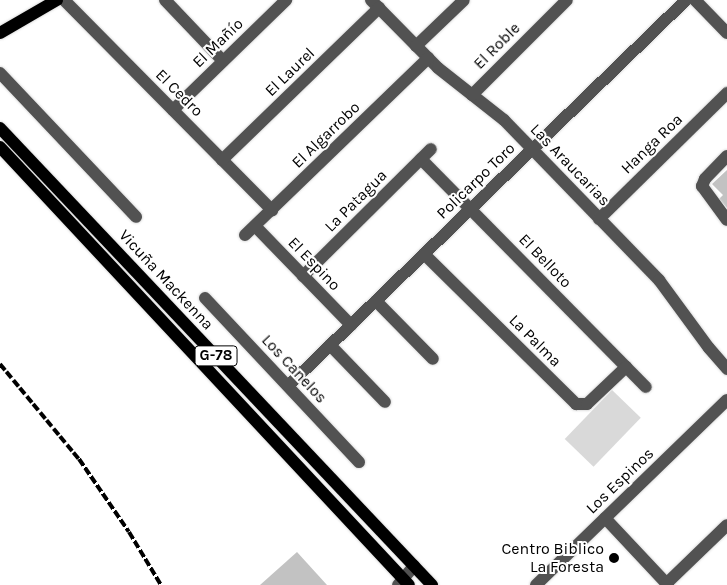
<!DOCTYPE html>
<meta charset="utf-8">
<style>
body{margin:0}
#map{position:relative;width:727px;height:585px;overflow:hidden;background:#fff;font-family:Karla,sans-serif}
div>[style]{position:absolute}
.green>*{inset:0;background:#d9d9d9;transform-origin:0 0}
.building>*{inset:0;background:#c2c2c2}
.roads{filter:drop-shadow(0 0 1px #dbdbdb) drop-shadow(0 0 1px #dbdbdb)}
.minor>*{height:12px;margin:-6px;padding:0 6px;transform-origin:6px;border-radius:6px;background:#525252}
.major>*{height:12px;margin:-6px;padding:0 6px;transform-origin:6px;border-radius:6px;background:#000}
.rail>*{height:4px;margin-top:-2px;transform-origin:0;background:repeating-linear-gradient(90deg,#000 0 8px,transparent 0 10.5px)}
.dots>*{width:14px;height:14px;translate:-50% -50%;box-sizing:border-box;border:2px solid #fff;border-radius:50%}
span{translate:-50% -50%;white-space:nowrap;text-align:center;line-height:1.15;-webkit-text-stroke:4px #fff;paint-order:stroke}
.shield-label span{padding:1px 4px;background:#fff;border:1px solid;border-radius:4px;-webkit-text-stroke-width:0}
.shield-label{font-size:15px;color:#000;font-weight:700}
.street-label{font-size:16px;color:#000}
.poi-label{font-size:16px;color:#000}
.right{translate:-100% -50%;text-align:right}
</style>
<div id="map">
<div class="green">
<i style="left:612px;top:390px;width:40px;height:68px;rotate:44deg"></i>
</div>
<div class="building">
<i style="clip-path:polygon(727px 170px,727px 208px,719px 199px,723px 195px,712px 184px)"></i>
<i style="clip-path:polygon(297px 552px,327px 585px,260px 585px)"></i>
</div>
<div class="roads">
<div class="minor">
<i style="left:64px;top:0;width:296px;rotate:45.3deg"></i>
<i style="left:165px;top:0;width:84px;rotate:46.4deg"></i>
<i style="left:371px;top:0;width:95px;rotate:45.4deg"></i>
<i style="left:438px;top:68px;width:84px;rotate:38.2deg"></i>
<i style="left:504px;top:120px;width:223px;rotate:45.9deg"></i>
<i style="left:659px;top:280px;width:84px;rotate:53.7deg"></i>
<i style="left:709px;top:348px;width:28px;rotate:49deg"></i>
<i style="left:695px;top:0;width:46px;rotate:45.9deg"></i>
<i style="left:416px;top:46px;width:66px;rotate:-43.8deg"></i>
<i style="left:0;top:73px;width:198px;rotate:46.6deg"></i>
<i style="left:472px;top:95px;width:134px;rotate:-45deg"></i>
<i style="left:173px;top:110px;width:158px;rotate:-44.2deg"></i>
<i style="left:727px;top:156px;width:32px;rotate:134deg"></i>
<i style="left:705px;top:179px;width:8px;rotate:113deg"></i>
<i style="left:702px;top:186px;width:42px;rotate:53.7deg"></i>
<i style="left:421px;top:159px;width:320px;rotate:45.4deg"></i>
<i style="left:222px;top:160px;width:219px;rotate:-44.1deg"></i>
<i style="left:599px;top:219px;width:180px;rotate:-44.5deg"></i>
<i style="left:255px;top:226px;width:138px;rotate:45.9deg"></i>
<i style="left:245px;top:235px;width:255px;rotate:-44deg"></i>
<i style="left:424px;top:254px;width:214px;rotate:44.6deg"></i>
<i style="left:576px;top:404px;width:11px"></i>
<i style="left:587px;top:404px;width:54px;rotate:-43.5deg"></i>
<i style="left:303px;top:276px;width:180px;rotate:-44.8deg"></i>
<i style="left:205px;top:298px;width:225px;rotate:46.8deg"></i>
<i style="left:376px;top:301px;width:81px;rotate:45.5deg"></i>
<i style="left:330px;top:345px;width:79px;rotate:46deg"></i>
<i style="left:288px;top:386px;width:554px;rotate:-44.12deg"></i>
<i style="left:605px;top:518px;width:92px;rotate:46.8deg"></i>
<i style="left:667px;top:583px;width:83px;rotate:-44deg"></i>
<i style="left:398px;top:585px;width:25px;rotate:-50deg"></i>
<i style="left:536px;top:585px;width:266px;rotate:-44.1deg"></i>
</div>
<div class="major">
<i style="left:0;top:33px;width:66px;rotate:-30.1deg"></i>
<i style="left:0;top:128px;width:629px;rotate:46.61deg"></i>
<i style="left:0;top:147px;width:599px;rotate:46.96deg"></i>
</div>
</div>
<div class="rail">
<i style="left:0;top:364px;width:124px;rotate:50.3deg"></i>
<i style="left:79px;top:459px;width:88px;rotate:55.6deg"></i>
<i style="left:129px;top:532px;width:62px;rotate:58.9deg"></i>
</div>
<div class="dots">
<i style="left:614px;top:558px;background:#000"></i>
</div>
<div class="shield-label">
<span style="left:216px;top:356px">G-78</span>
</div>
<div class="street-label">
<span style="left:218px;top:43px;rotate:-44deg">El Mañío</span>
<span style="left:497px;top:46px;rotate:-45deg">El Roble</span>
<span style="left:290px;top:72px;rotate:-44deg">El Laurel</span>
<span style="left:179px;top:93px;rotate:45deg">El Cedro</span>
<span style="left:326px;top:135px;rotate:-44deg">El Algarrobo</span>
<span style="left:652px;top:144px;rotate:-44deg">Hanga Roa</span>
<span style="left:570px;top:165px;rotate:46deg">Las Araucarias</span>
<span style="left:476px;top:181px;rotate:-44deg">Policarpo Toro</span>
<span style="left:356px;top:201px;rotate:-45deg">La Patagua</span>
<span style="left:545px;top:261px;rotate:46deg">El Belloto</span>
<span style="left:314px;top:264px;rotate:46deg">El Espino</span>
<span style="left:166px;top:280px;rotate:47deg">Vicuña Mackenna</span>
<span style="left:535px;top:341px;rotate:45deg">La Palma</span>
<span style="left:294px;top:369px;rotate:47deg">Los Canelos</span>
<span style="left:620px;top:481px;rotate:-44deg">Los Espinos</span>
</div>
<div class="poi-label">
<span class="right" style="left:604px;top:558px">Centro Biblico<br>La Foresta</span>
</div>
</div>
